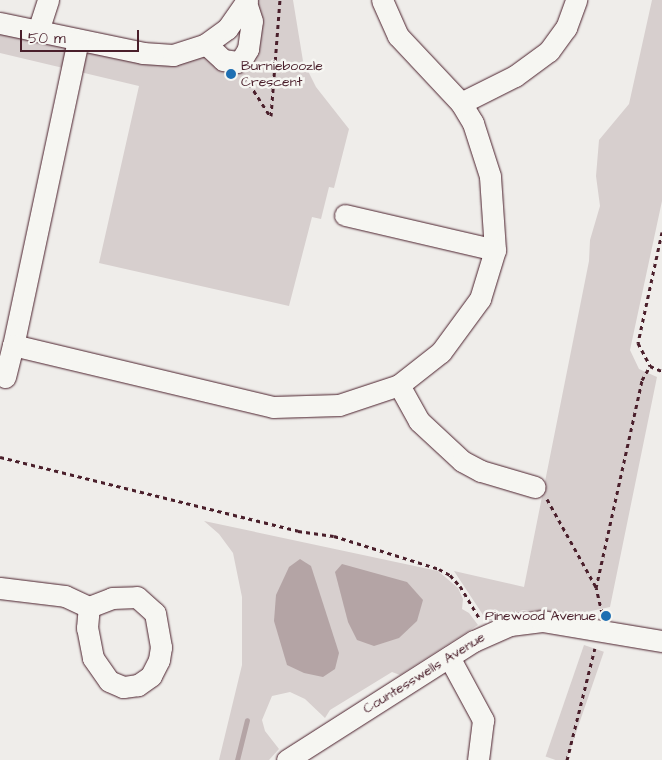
<!DOCTYPE html>
<style>
body{margin:0}
#map{position:relative;width:662px;height:760px;overflow:hidden;background:#efedea;font-family:"Architects Daughter",sans-serif}
div>[style]{position:absolute}
.green>*{inset:0;background:#d7cfce;transform-origin:0 0}
.water>*{inset:0;background:#b4a4a5}
.stream>*{height:5px;margin:-2.5px;padding:0 2.5px;transform-origin:2.5px;border-radius:2.5px;background:#b4a4a5}
.path>*{height:3px;margin-top:-1.5px;transform-origin:0;background:repeating-linear-gradient(90deg,#4a1f2b 0 4px,transparent 0 8px)}
.roads{filter:drop-shadow(0 0 1px #4a1f2b) drop-shadow(0 0 1px #4a1f2b)}
.minor>*{height:21px;margin:-10.5px;padding:0 10.5px;transform-origin:10.5px;border-radius:10.5px;background:#f6f6f2}
.dots>*{width:14px;height:14px;translate:-50% -50%;box-sizing:border-box;border:2px solid #f6f6f2;border-radius:50%}
span{translate:-50% -50%;white-space:nowrap;text-align:center;line-height:1.15;-webkit-text-stroke:5px #f6f6f2;paint-order:stroke}
.poi-label{font-size:14px;color:#4a1f2b}
.left{translate:0 -50%;text-align:left}
.right{translate:-100% -50%;text-align:right}
.street-label{font-size:14px;color:#4a1f2b}
.scale{position:absolute;left:20px;top:30px;width:119px;height:22px;box-sizing:border-box;border:2px solid #4a1f2b;border-top:0;padding-left:6px;font-size:15px;line-height:18px;white-space:nowrap;color:#4a1f2b;-webkit-text-stroke:4px #f6f6f2;paint-order:stroke}
</style>
<div id="map">
<div class="green">
<i style="clip-path:polygon(247px 0,293px 0,303px 61px,316px 87px,349px 129px,334px 188px,329px 187px,321px 219px,312px 217px,289px 306px,99px 263px,139px 86px,0 53px,0 23px,143px 53px,206px 44px,237px 62px)"></i>
<i style="clip-path:polygon(652px 0,662px 0,662px 201px,630px 350px,639px 369px,657px 377px,610px 607px,577px 614px,523px 610px,487px 621px,454px 571px,524px 587px,589px 261px,590px 240px,600px 206px,596px 176px,599px 140px,629px 104px)"></i>
<i style="clip-path:polygon(204px 521px,438px 571px,458px 588px,463px 599px,462px 609px,469px 613px,478px 625px,400px 675px,392px 672px,330px 710px,325px 718px,305px 699px,290px 692px,272px 696px,262px 720px,265px 731px,279px 749px,269px 760px,219px 760px,242px 665px,242px 597px,233px 553px,219px 534px)"></i>
<i style="left:584px;top:645px;width:21px;height:118px;rotate:19deg"></i>
</div>
<div class="water">
<i style="clip-path:polygon(300px 559px,311px 566px,339px 653px,335px 669px,323px 677px,304px 673px,287px 665px,274px 621px,276px 595px,289px 567px)"></i>
<i style="clip-path:polygon(342px 564px,407px 582px,423px 600px,417px 621px,399px 638px,374px 646px,357px 640px,348px 622px,335px 572px)"></i>
</div>
<div class="stream">
<i style="left:237px;top:760px;width:41px;rotate:-76deg"></i>
</div>
<div class="path">
<i style="left:245px;top:77px;width:46px;rotate:57.3deg"></i>
<i style="left:271px;top:116px;width:116px;rotate:-85.6deg"></i>
<i style="left:662px;top:232px;width:114px;rotate:102.2deg"></i>
<i style="left:638px;top:343px;width:26px;rotate:62deg"></i>
<i style="left:650px;top:366px;width:13px;rotate:23deg"></i>
<i style="left:0;top:457px;width:307px;rotate:13.9deg"></i>
<i style="left:298px;top:531px;width:36px;rotate:8deg"></i>
<i style="left:334px;top:536px;width:110px;rotate:17.4deg"></i>
<i style="left:439px;top:569px;width:13px;rotate:29deg"></i>
<i style="left:450px;top:575px;width:15px;rotate:48deg"></i>
<i style="left:460px;top:586px;width:39px;rotate:59deg"></i>
<i style="left:547px;top:499px;width:101px;rotate:60.9deg"></i>
<i style="left:602px;top:613px;width:26px;rotate:-103deg"></i>
<i style="left:596px;top:588px;width:213px;rotate:-77.5deg"></i>
<i style="left:642px;top:380px;width:16px;rotate:-60deg"></i>
<i style="left:567px;top:760px;width:115px;rotate:-76deg"></i>
</div>
<div class="roads">
<div class="minor">
<i style="left:0;top:23px;width:146px;rotate:11.8deg"></i>
<i style="left:143px;top:53px;width:30px;rotate:4deg"></i>
<i style="left:173px;top:55px;width:35px;rotate:-18deg"></i>
<i style="left:206px;top:44px;width:26px;rotate:-36deg"></i>
<i style="left:227px;top:29px;width:35px;rotate:-55deg"></i>
<i style="left:38px;top:31px;width:33px;rotate:-72deg"></i>
<i style="left:78px;top:40px;width:312px;rotate:102deg"></i>
<i style="left:13px;top:345px;width:267px;rotate:13.4deg"></i>
<i style="left:273px;top:407px;width:66px;rotate:-1.7deg"></i>
<i style="left:339px;top:405px;width:63px;rotate:-18.4deg"></i>
<i style="left:399px;top:385px;width:53px;rotate:-38.2deg"></i>
<i style="left:441px;top:352px;width:66px;rotate:-53.7deg"></i>
<i style="left:480px;top:299px;width:51px;rotate:-73deg"></i>
<i style="left:495px;top:250px;width:74px;rotate:-93.9deg"></i>
<i style="left:490px;top:176px;width:56px;rotate:-107.8deg"></i>
<i style="left:473px;top:123px;width:23px;rotate:-121deg"></i>
<i style="left:461px;top:103px;width:92px;rotate:-133.2deg"></i>
<i style="left:398px;top:36px;width:39px;rotate:-114deg"></i>
<i style="left:206px;top:44px;width:23px;rotate:43deg"></i>
<i style="left:223px;top:60px;width:14px;rotate:8deg"></i>
<i style="left:237px;top:62px;width:6px;rotate:-31deg"></i>
<i style="left:242px;top:59px;width:12px;rotate:-59deg"></i>
<i style="left:248px;top:49px;width:28px;rotate:-82deg"></i>
<i style="left:252px;top:21px;width:19px;rotate:-108deg"></i>
<i style="left:461px;top:103px;width:60px;rotate:-26.6deg"></i>
<i style="left:515px;top:76px;width:42px;rotate:-36.3deg"></i>
<i style="left:549px;top:51px;width:29px;rotate:-54deg"></i>
<i style="left:566px;top:28px;width:30px;rotate:-70deg"></i>
<i style="left:345px;top:215px;width:154px;rotate:13.1deg"></i>
<i style="left:5px;top:377px;width:33px;rotate:-76deg"></i>
<i style="left:399px;top:385px;width:41px;rotate:60.9deg"></i>
<i style="left:419px;top:421px;width:59px;rotate:42.9deg"></i>
<i style="left:462px;top:461px;width:21px;rotate:28deg"></i>
<i style="left:481px;top:471px;width:56px;rotate:16.5deg"></i>
<i style="left:0;top:588px;width:65px;rotate:7deg"></i>
<i style="left:65px;top:596px;width:26px;rotate:25deg"></i>
<i style="left:137px;top:597px;width:24px;rotate:42deg"></i>
<i style="left:155px;top:613px;width:35px;rotate:80deg"></i>
<i style="left:161px;top:647px;width:13px;rotate:99deg"></i>
<i style="left:159px;top:660px;width:18px;rotate:117deg"></i>
<i style="left:151px;top:676px;width:16px;rotate:145deg"></i>
<i style="left:138px;top:685px;width:15px;rotate:172deg"></i>
<i style="left:123px;top:687px;width:15px;rotate:-157deg"></i>
<i style="left:109px;top:681px;width:28px;rotate:-125deg"></i>
<i style="left:93px;top:658px;width:31px;rotate:-101deg"></i>
<i style="left:87px;top:628px;width:21px;rotate:-85deg"></i>
<i style="left:89px;top:607px;width:25px;rotate:-21deg"></i>
<i style="left:112px;top:598px;width:25px;rotate:-2deg"></i>
<i style="left:449px;top:657px;width:72px;rotate:61.6deg"></i>
<i style="left:483px;top:720px;width:40px;rotate:97.1deg"></i>
<i style="left:287px;top:760px;width:222px;rotate:-32.5deg"></i>
<i style="left:474px;top:641px;width:39px;rotate:-24deg"></i>
<i style="left:510px;top:625px;width:32px;rotate:-7deg"></i>
<i style="left:542px;top:621px;width:122px;rotate:9.5deg"></i>
</div>
</div>
<div class="dots">
<i style="left:231px;top:74px;background:#1f6fb2"></i>
<i style="left:606px;top:616px;background:#1f6fb2"></i>
</div>
<div class="poi-label">
<span class="left" style="left:241px;top:74px">Burnieboozle<br>Crescent</span>
<span class="right" style="left:596px;top:616px">Pinewood Avenue</span>
</div>
<div class="street-label">
<span style="left:424px;top:673px;rotate:-32deg">Countesswells Avenue</span>
</div>
<div class="scale">50 m</div>
</div>
